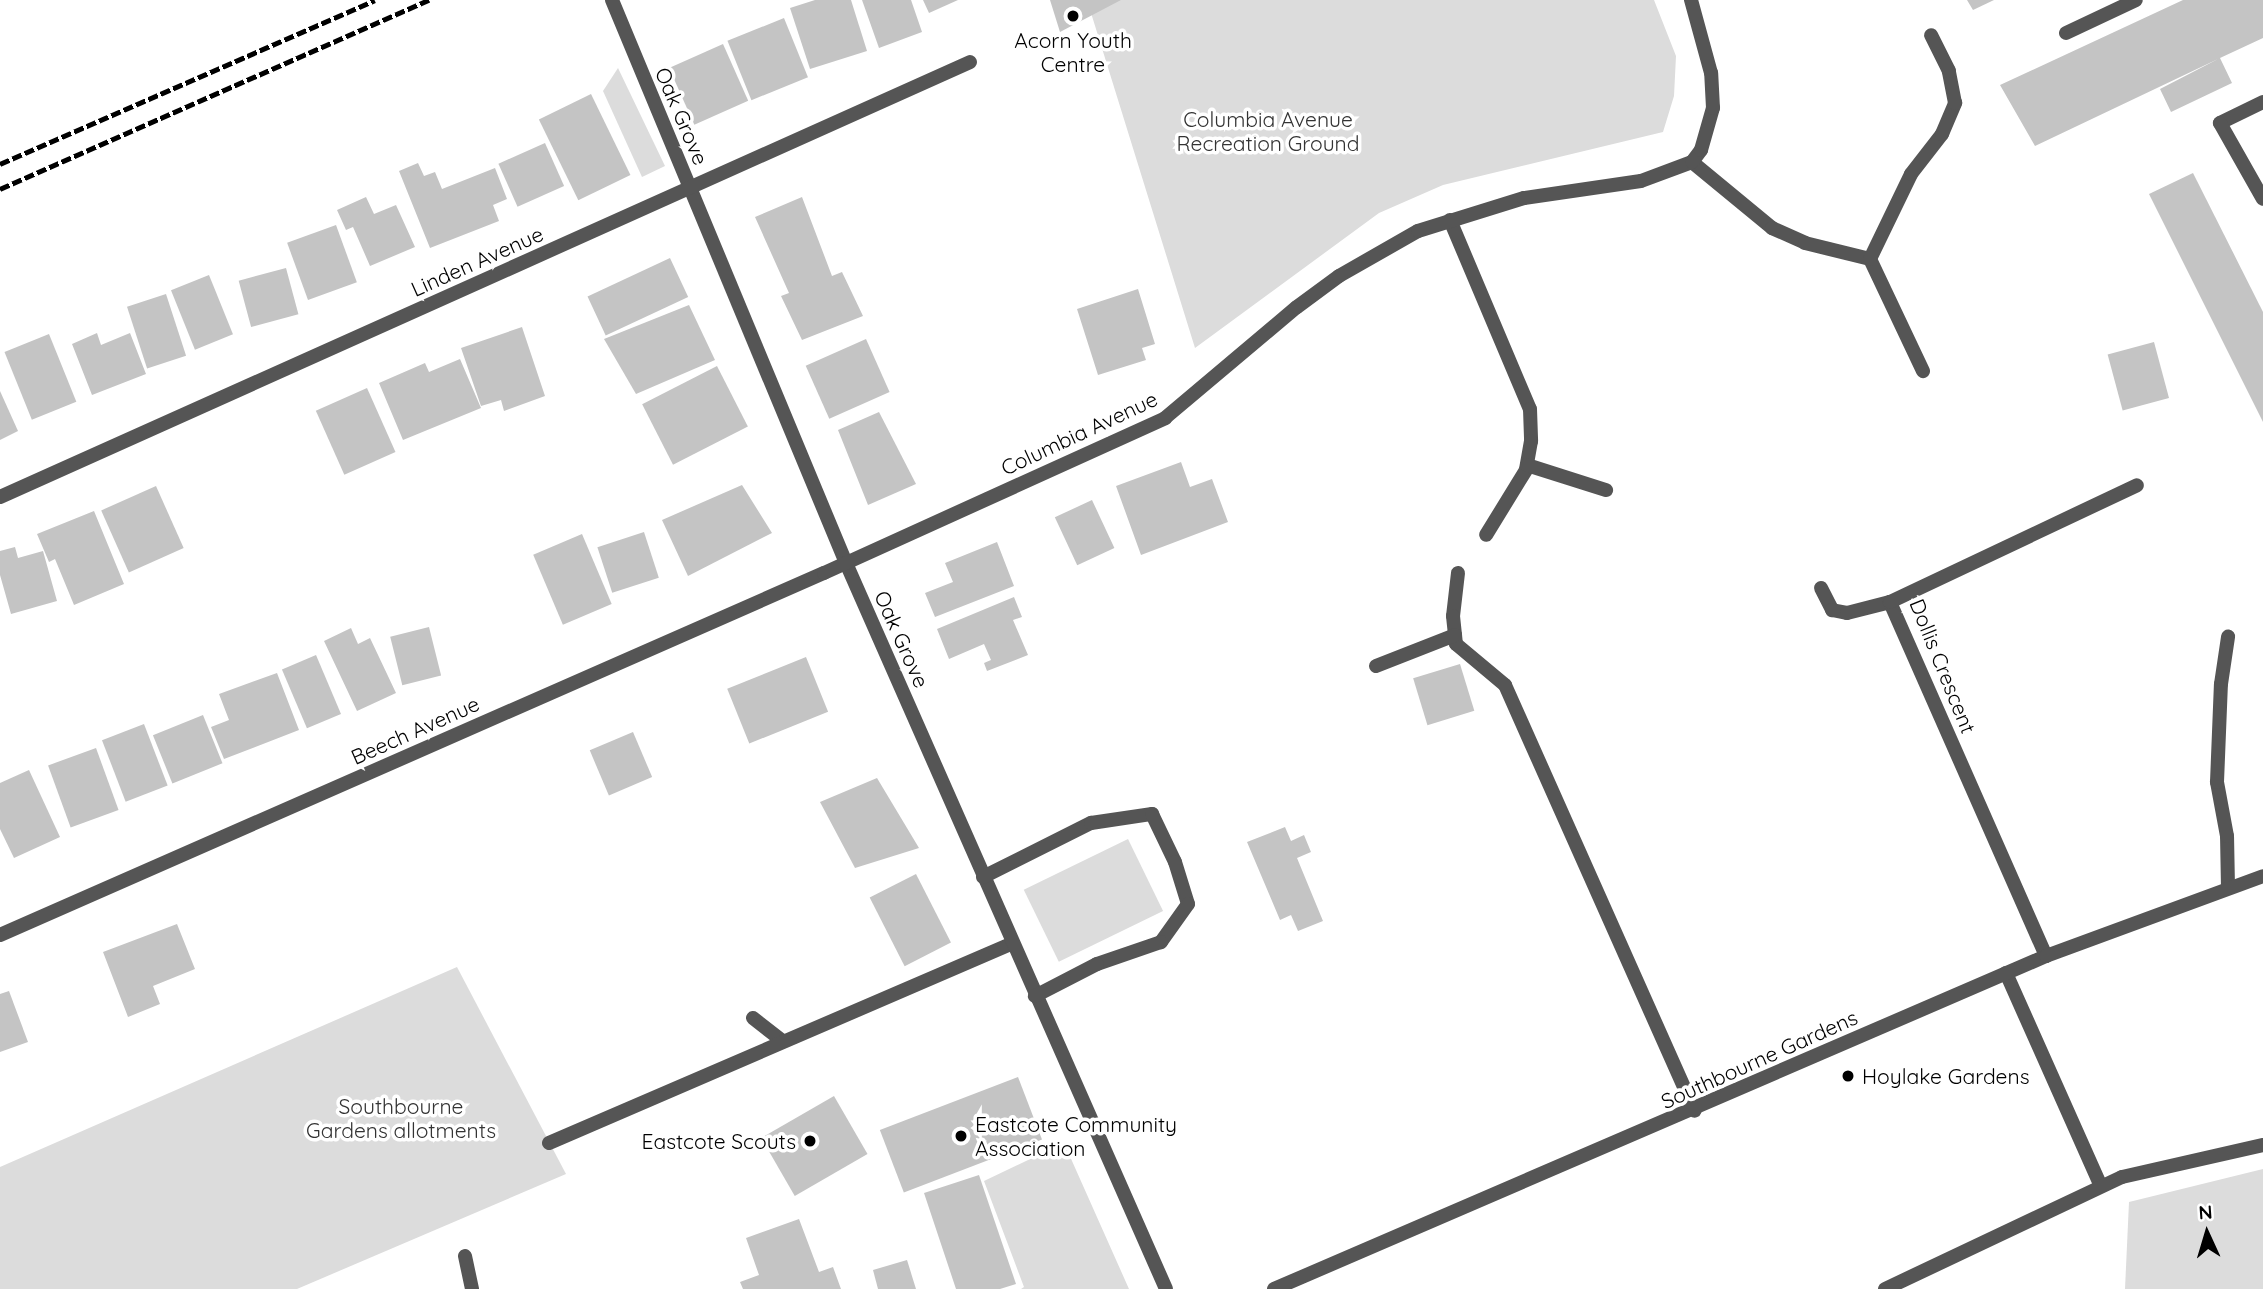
<!DOCTYPE html>
<style>
body{margin:0}
#map{position:relative;width:2263px;height:1289px;overflow:hidden;background:#fff;font-family:Quicksand,sans-serif}
div>[style]{position:absolute}
.green>*{inset:0;background:#dcdcdc;transform-origin:0 0}
.building>*{inset:0;background:#c4c4c4;transform-origin:0 0}
.service>*{height:14px;margin:-7px;padding:0 7px;transform-origin:7px;border-radius:7px;background:#555}
.minor>*{height:14px;margin:-7px;padding:0 7px;transform-origin:7px;border-radius:7px;background:#555}
.rail>*{height:5px;margin-top:-2.5px;transform-origin:0;background:repeating-linear-gradient(90deg,#000 0 10px,transparent 0 13.5px)}
.dots>*{width:19px;height:19px;translate:-50% -50%;box-sizing:border-box;border:4px solid #fff;border-radius:50%}
span{translate:-50% -50%;white-space:nowrap;text-align:center;line-height:1.15;-webkit-text-stroke:7px #fff;paint-order:stroke}
.poi-label{font-size:21px;color:#000}
.left{translate:0 -50%;text-align:left}
.right{translate:-100% -50%;text-align:right}
.street-label{font-size:21px;color:#000}
.park-label{font-size:21px;color:#333}
.north{position:absolute;left:2172px;top:1198px;width:70px;height:70px;-webkit-text-stroke:5px #fff;paint-order:stroke;rotate:356deg;font-size:19px;font-weight:700;line-height:28px;text-align:center;color:#000}
.north::after{content:'';display:block;margin:auto;width:24px;height:32px;background:#000;clip-path:polygon(50% 0,100% 100%,50% 72%,0 100%)}
</style>
<div id="map">
<div class="green">
<i style="clip-path:polygon(1087px 0,1654px 0,1676px 56px,1674px 96px,1663px 132px,1443px 185px,1379px 213px,1195px 348px)"></i>
<i style="clip-path:polygon(618px 68px,665px 166px,642px 177px,603px 91px)"></i>
<i style="left:1128px;top:839px;width:80px;height:116px;rotate:64deg"></i>
<i style="clip-path:polygon(457px 967px,566px 1174px,297px 1289px,0 1289px,0 1167px)"></i>
<i style="clip-path:polygon(1064px 1143px,1129px 1289px,1021px 1289px,1024px 1287px,984px 1181px)"></i>
<i style="clip-path:polygon(2263px 1169px,2263px 1289px,2125px 1289px,2129px 1202px)"></i>
</div>
<div class="building">
<i style="clip-path:polygon(815px 0,851px 0,867px 51px,810px 69px,790px 8px)"></i>
<i style="clip-path:polygon(862px 0,911px 0,922px 32px,879px 48px)"></i>
<i style="clip-path:polygon(923px 0,958px 0,929px 13px)"></i>
<i style="clip-path:polygon(1050px 0,1121px 0,1060px 32px)"></i>
<i style="clip-path:polygon(1967px 0,1994px 0,1973px 10px)"></i>
<i style="clip-path:polygon(2183px 0,2263px 0,2263px 38px,2220px 58px,2232px 83px,2171px 112px,2160px 89px,2218px 59px,2035px 146px,2000px 85px)"></i>
<i style="left:784px;top:18px;width:64px;height:61px;rotate:68deg"></i>
<i style="left:723px;top:44px;width:62px;height:59px;rotate:66deg"></i>
<i style="left:591px;top:94px;width:90px;height:58px;rotate:64deg"></i>
<i style="left:545px;top:143px;width:47px;height:51px;rotate:66deg"></i>
<i style="clip-path:polygon(418px 163px,424px 176px,435px 172px,442px 189px,495px 168px,507px 199px,493px 205px,499px 221px,430px 248px,399px 171px)"></i>
<i style="clip-path:polygon(2193px 173px,2263px 312px,2263px 422px,2149px 194px)"></i>
<i style="clip-path:polygon(366px 197px,374px 214px,396px 205px,415px 247px,370px 266px,353px 227px,346px 230px,337px 210px)"></i>
<i style="clip-path:polygon(802px 197px,832px 276px,842px 272px,863px 316px,802px 340px,781px 296px,789px 293px,755px 217px)"></i>
<i style="left:336px;top:225px;width:61px;height:52px;rotate:70deg"></i>
<i style="left:670px;top:258px;width:43px;height:91px;rotate:65deg"></i>
<i style="left:286px;top:268px;width:48px;height:49px;rotate:75deg"></i>
<i style="left:209px;top:275px;width:64px;height:41px;rotate:68deg"></i>
<i style="clip-path:polygon(1138px 289px,1155px 344px,1142px 348px,1146px 360px,1098px 375px,1077px 309px)"></i>
<i style="left:166px;top:294px;width:65px;height:41px;rotate:72deg"></i>
<i style="clip-path:polygon(689px 305px,715px 360px,636px 394px,604px 339px)"></i>
<i style="clip-path:polygon(522px 327px,545px 396px,504px 411px,501px 400px,481px 406px,461px 348px)"></i>
<i style="clip-path:polygon(97px 333px,101px 345px,130px 333px,146px 374px,92px 395px,72px 344px)"></i>
<i style="left:49px;top:334px;width:73px;height:48px;rotate:68deg"></i>
<i style="left:866px;top:339px;width:58px;height:66px;rotate:66deg"></i>
<i style="left:2154px;top:342px;width:58px;height:48px;rotate:75deg"></i>
<i style="clip-path:polygon(460px 359px,481px 408px,403px 440px,379px 383px,425px 363px,429px 372px)"></i>
<i style="left:717px;top:366px;width:68px;height:84px;rotate:63deg"></i>
<i style="left:367px;top:388px;width:70px;height:56px;rotate:66deg"></i>
<i style="clip-path:polygon(0 391px,18px 431px,0 440px)"></i>
<i style="clip-path:polygon(879px 412px,916px 484px,868px 505px,838px 430px)"></i>
<i style="clip-path:polygon(1181px 462px,1190px 487px,1212px 479px,1228px 522px,1141px 555px,1116px 486px)"></i>
<i style="clip-path:polygon(742px 485px,772px 533px,688px 576px,662px 520px)"></i>
<i style="left:156px;top:486px;width:68px;height:60px;rotate:66deg"></i>
<i style="left:1092px;top:500px;width:53px;height:41px;rotate:65deg"></i>
<i style="clip-path:polygon(94px 511px,124px 584px,74px 605px,55px 559px,49px 562px,37px 534px)"></i>
<i style="left:644px;top:532px;width:48px;height:49px;rotate:72deg"></i>
<i style="left:582px;top:534px;width:76px;height:53px;rotate:67deg"></i>
<i style="clip-path:polygon(997px 542px,1014px 586px,935px 617px,925px 593px,953px 582px,945px 563px)"></i>
<i style="clip-path:polygon(15px 547px,18px 558px,43px 551px,57px 601px,11px 614px,0 575px,0 551px)"></i>
<i style="clip-path:polygon(1014px 597px,1022px 617px,1013px 620px,1028px 655px,987px 671px,984px 663px,991px 660px,984px 644px,949px 659px,937px 629px)"></i>
<i style="left:429px;top:627px;width:50px;height:40px;rotate:76deg"></i>
<i style="clip-path:polygon(351px 628px,358px 644px,370px 638px,396px 693px,357px 711px,324px 641px)"></i>
<i style="left:316px;top:655px;width:64px;height:37px;rotate:67deg"></i>
<i style="left:806px;top:657px;width:59px;height:85px;rotate:68deg"></i>
<i style="left:1460px;top:664px;width:49px;height:49px;rotate:73deg"></i>
<i style="clip-path:polygon(277px 673px,299px 730px,224px 759px,211px 727px,229px 720px,219px 694px)"></i>
<i style="left:203px;top:715px;width:52px;height:54px;rotate:68deg"></i>
<i style="left:144px;top:724px;width:66px;height:45px;rotate:69deg"></i>
<i style="left:633px;top:732px;width:49px;height:47px;rotate:67deg"></i>
<i style="left:96px;top:748px;width:66px;height:51px;rotate:70deg"></i>
<i style="clip-path:polygon(29px 770px,60px 837px,14px 858px,0 829px,0 783px)"></i>
<i style="clip-path:polygon(877px 778px,919px 848px,855px 868px,820px 802px)"></i>
<i style="clip-path:polygon(1285px 827px,1291px 841px,1304px 835px,1311px 852px,1297px 858px,1323px 921px,1298px 931px,1291px 915px,1280px 920px,1247px 842px)"></i>
<i style="left:916px;top:874px;width:77px;height:52px;rotate:63deg"></i>
<i style="clip-path:polygon(177px 924px,195px 969px,153px 986px,160px 1004px,128px 1017px,103px 952px)"></i>
<i style="clip-path:polygon(9px 991px,28px 1042px,0 1052px,0 994px)"></i>
<i style="left:1018px;top:1077px;width:67px;height:148px;rotate:69deg"></i>
<i style="left:834px;top:1096px;width:67px;height:84px;rotate:60deg"></i>
<i style="clip-path:polygon(979px 1175px,1016px 1284px,1000px 1289px,956px 1289px,924px 1193px)"></i>
<i style="clip-path:polygon(799px 1219px,819px 1272px,833px 1267px,841px 1289px,743px 1289px,740px 1282px,759px 1275px,746px 1238px)"></i>
<i style="clip-path:polygon(907px 1260px,916px 1289px,878px 1289px,873px 1270px)"></i>
</div>
<div class="service">
<i style="left:2066px;top:33px;width:77px;rotate:-25.2deg"></i>
<i style="left:2263px;top:102px;width:48px;rotate:154deg"></i>
<i style="left:2220px;top:123px;width:87px;rotate:60.5deg"></i>
<i style="left:2228px;top:887px;width:51px;rotate:-91.1deg"></i>
<i style="left:2227px;top:836px;width:55px;rotate:-100.5deg"></i>
<i style="left:2217px;top:782px;width:98px;rotate:-87.7deg"></i>
<i style="left:2221px;top:684px;width:48px;rotate:-81.5deg"></i>
<i style="left:2006px;top:973px;width:233px;rotate:66deg"></i>
<i style="left:753px;top:1018px;width:37px;rotate:38deg"></i>
<i style="left:549px;top:1143px;width:505px;rotate:-23.32deg"></i>
<i style="left:1885px;top:1289px;width:262px;rotate:-25.3deg"></i>
<i style="left:2122px;top:1177px;width:145px;rotate:-12.8deg"></i>
</div>
<div class="minor">
<i style="left:612px;top:0;width:610px;rotate:67.43deg"></i>
<i style="left:846px;top:563px;width:793px;rotate:66.21deg"></i>
<i style="left:1692px;top:162px;width:104px;rotate:39.5deg"></i>
<i style="left:1772px;top:228px;width:36px;rotate:24deg"></i>
<i style="left:1805px;top:243px;width:67px;rotate:13.8deg"></i>
<i style="left:1870px;top:259px;width:124px;rotate:64.7deg"></i>
<i style="left:1450px;top:220px;width:205px;rotate:67.1deg"></i>
<i style="left:1530px;top:409px;width:32px;rotate:88deg"></i>
<i style="left:1531px;top:441px;width:29px;rotate:100deg"></i>
<i style="left:1526px;top:470px;width:76px;rotate:121.6deg"></i>
<i style="left:1870px;top:259px;width:94px;rotate:-64.2deg"></i>
<i style="left:1911px;top:174px;width:51px;rotate:-52.2deg"></i>
<i style="left:1942px;top:134px;width:34px;rotate:-67deg"></i>
<i style="left:1955px;top:103px;width:33px;rotate:-101deg"></i>
<i style="left:1949px;top:71px;width:40px;rotate:-116.6deg"></i>
<i style="left:1527px;top:465px;width:83px;rotate:17.6deg"></i>
<i style="left:0;top:497px;width:1063px;rotate:-24.15deg"></i>
<i style="left:1458px;top:573px;width:43px;rotate:96.6deg"></i>
<i style="left:1453px;top:616px;width:28px;rotate:84deg"></i>
<i style="left:1456px;top:644px;width:64px;rotate:39.9deg"></i>
<i style="left:1505px;top:685px;width:466px;rotate:66deg"></i>
<i style="left:1821px;top:588px;width:25px;rotate:63deg"></i>
<i style="left:1832px;top:610px;width:15px;rotate:11deg"></i>
<i style="left:1847px;top:613px;width:44px;rotate:-14.3deg"></i>
<i style="left:1376px;top:666px;width:85px;rotate:-21.4deg"></i>
<i style="left:983px;top:877px;width:121px;rotate:-26.6deg"></i>
<i style="left:1091px;top:823px;width:62px;rotate:-8.4deg"></i>
<i style="left:1152px;top:814px;width:53px;rotate:64.4deg"></i>
<i style="left:1175px;top:862px;width:44px;rotate:72.8deg"></i>
<i style="left:1188px;top:904px;width:47px;rotate:125.4deg"></i>
<i style="left:1161px;top:942px;width:68px;rotate:161deg"></i>
<i style="left:1097px;top:964px;width:70px;rotate:152.7deg"></i>
<i style="left:0;top:935px;width:900px;rotate:-23.72deg"></i>
<i style="left:824px;top:573px;width:375px;rotate:-24.4deg"></i>
<i style="left:1165px;top:418px;width:172px;rotate:-40.1deg"></i>
<i style="left:1297px;top:307px;width:52px;rotate:-36.4deg"></i>
<i style="left:1339px;top:276px;width:91px;rotate:-29.7deg"></i>
<i style="left:1418px;top:231px;width:111px;rotate:-17.3deg"></i>
<i style="left:1524px;top:198px;width:118px;rotate:-8.3deg"></i>
<i style="left:1641px;top:181px;width:54px;rotate:-20.4deg"></i>
<i style="left:1692px;top:162px;width:15px;rotate:-53deg"></i>
<i style="left:1701px;top:150px;width:44px;rotate:-74.1deg"></i>
<i style="left:1713px;top:108px;width:35px;rotate:-93deg"></i>
<i style="left:1711px;top:73px;width:76px;rotate:-105.3deg"></i>
<i style="left:2046px;top:956px;width:387px;rotate:-113.8deg"></i>
<i style="left:1890px;top:602px;width:273px;rotate:-25.3deg"></i>
<i style="left:465px;top:1256px;width:34px;rotate:78deg"></i>
<i style="left:1274px;top:1289px;width:841px;rotate:-23.33deg"></i>
<i style="left:2046px;top:956px;width:231px;rotate:-20.2deg"></i>
</div>
<div class="rail">
<i style="left:0;top:164px;width:409px;rotate:-23.6deg"></i>
<i style="left:0;top:189px;width:469px;rotate:-23.8deg"></i>
</div>
<div class="dots">
<i style="left:1073px;top:16px;background:#000"></i>
<i style="left:1848px;top:1076px;background:#000"></i>
<i style="left:961px;top:1136px;background:#000"></i>
<i style="left:810px;top:1141px;background:#000"></i>
</div>
<div class="poi-label">
<span style="left:1073px;top:52px">Acorn Youth<br>Centre</span>
<span class="left" style="left:1862px;top:1076px">Hoylake Gardens</span>
<span class="left" style="left:975px;top:1136px">Eastcote Community<br>Association</span>
<span class="right" style="left:796px;top:1141px">Eastcote Scouts</span>
</div>
<div class="street-label">
<span style="left:682px;top:116px;rotate:67deg">Oak Grove</span>
<span style="left:477px;top:261px;rotate:-24deg">Linden Avenue</span>
<span style="left:1079px;top:433px;rotate:-25deg">Columbia Avenue</span>
<span style="left:902px;top:639px;rotate:66deg">Oak Grove</span>
<span style="left:1943px;top:666px;rotate:68deg">Dollis Crescent</span>
<span style="left:415px;top:730px;rotate:-24deg">Beech Avenue</span>
<span style="left:1759px;top:1059px;rotate:-24deg">Southbourne Gardens</span>
</div>
<div class="park-label">
<span style="left:1268px;top:131px">Columbia Avenue<br>Recreation Ground</span>
<span style="left:401px;top:1118px">Southbourne<br>Gardens allotments</span>
</div>
<div class="north">N</div>
</div>
